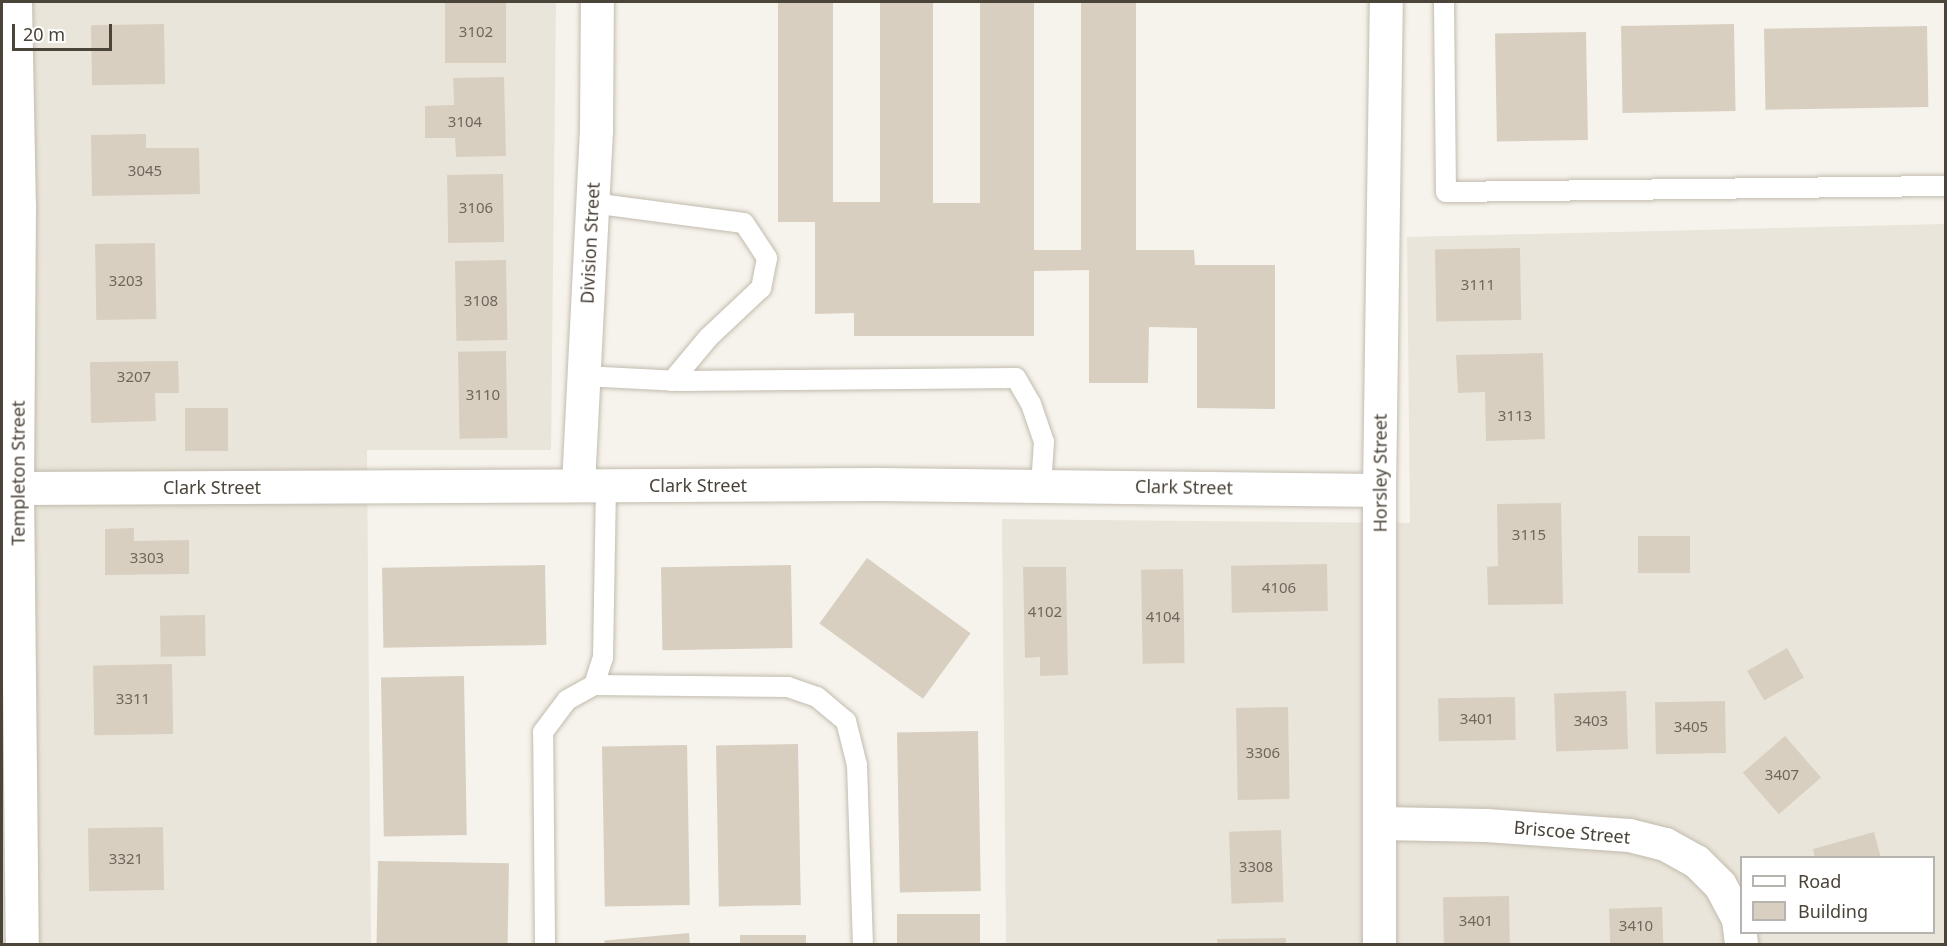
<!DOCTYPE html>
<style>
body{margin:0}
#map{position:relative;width:1947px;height:946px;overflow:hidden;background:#f6f3ec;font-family:"Noto Sans",sans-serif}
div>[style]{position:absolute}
.residential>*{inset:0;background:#eae5da}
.building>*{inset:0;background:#d8cfc1;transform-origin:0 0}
.roads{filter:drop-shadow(0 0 2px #c2bbae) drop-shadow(0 0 2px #c2bbae)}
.service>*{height:20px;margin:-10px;padding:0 10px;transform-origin:10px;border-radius:10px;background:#fff}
.minor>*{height:33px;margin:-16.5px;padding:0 16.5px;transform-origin:16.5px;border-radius:16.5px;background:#fff}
span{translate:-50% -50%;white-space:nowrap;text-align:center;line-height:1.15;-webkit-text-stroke:5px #fff;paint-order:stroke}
.number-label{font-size:15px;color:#6e675b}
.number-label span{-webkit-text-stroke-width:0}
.street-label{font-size:18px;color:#4b4439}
.frame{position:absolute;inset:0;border:3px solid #4b4439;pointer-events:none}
.legend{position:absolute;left:1740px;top:856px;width:195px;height:78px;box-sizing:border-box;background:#fff;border:2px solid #b7b4b0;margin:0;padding:8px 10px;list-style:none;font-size:18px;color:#4b4439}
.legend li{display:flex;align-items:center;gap:12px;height:30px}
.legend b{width:30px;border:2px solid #b7b4b0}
.scale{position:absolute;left:12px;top:24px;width:100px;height:27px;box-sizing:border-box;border:3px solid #4b4439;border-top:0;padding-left:8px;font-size:18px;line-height:21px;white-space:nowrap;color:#4b4439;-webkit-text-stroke:4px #fff;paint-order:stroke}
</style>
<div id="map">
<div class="residential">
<i style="clip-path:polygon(2px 2px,556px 2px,551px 450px,367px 450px,371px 944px,2px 944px)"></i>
<i style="clip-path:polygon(evenodd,1945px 224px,1945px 944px,1006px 944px,1002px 519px,1410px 523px,1407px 237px,1945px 224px,1742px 858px,1934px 858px,1934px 932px,1742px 932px,1742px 858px)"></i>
</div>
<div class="building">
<i style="left:445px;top:2px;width:61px;height:61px"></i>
<i style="clip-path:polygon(778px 2px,833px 2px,833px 202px,880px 202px,880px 2px,933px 2px,933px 203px,980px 203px,980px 2px,1034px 2px,1034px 250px,1081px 250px,1081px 2px,1136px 2px,1136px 250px,1194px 250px,1195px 265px,1275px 265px,1275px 409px,1197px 408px,1197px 328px,1149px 327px,1148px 383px,1089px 383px,1089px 270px,1034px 271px,1034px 336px,854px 336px,854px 313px,815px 314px,815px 222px,778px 222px)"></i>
<i style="left:164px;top:24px;width:60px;height:73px;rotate:89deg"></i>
<i style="left:1734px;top:24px;width:87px;height:113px;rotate:89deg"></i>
<i style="left:1927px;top:26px;width:81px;height:163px;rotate:89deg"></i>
<i style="left:1586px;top:32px;width:108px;height:91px;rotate:89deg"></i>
<i style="clip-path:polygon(504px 77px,506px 156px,456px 157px,455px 138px,425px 138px,425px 106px,454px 105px,453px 78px)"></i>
<i style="clip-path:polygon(146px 134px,146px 148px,199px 148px,200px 194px,92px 196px,91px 135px)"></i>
<i style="left:503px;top:174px;width:68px;height:56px;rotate:89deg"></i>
<i style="left:155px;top:243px;width:76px;height:60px;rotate:89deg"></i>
<i style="left:1520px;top:248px;width:72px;height:85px;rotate:89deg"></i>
<i style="left:506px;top:260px;width:80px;height:51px;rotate:89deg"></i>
<i style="left:506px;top:351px;width:87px;height:48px;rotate:89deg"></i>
<i style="clip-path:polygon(1543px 353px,1545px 439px,1486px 441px,1485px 392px,1458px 393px,1456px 355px)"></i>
<i style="clip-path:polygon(178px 361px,179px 393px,155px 393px,156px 421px,91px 423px,90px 362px)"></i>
<i style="left:185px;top:408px;width:43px;height:43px"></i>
<i style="clip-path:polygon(1561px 503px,1563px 604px,1488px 605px,1487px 567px,1498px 566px,1497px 504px)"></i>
<i style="clip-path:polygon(134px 528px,134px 541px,189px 540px,189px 574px,105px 575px,105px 529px)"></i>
<i style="left:1690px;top:536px;width:37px;height:52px;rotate:90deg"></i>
<i style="left:867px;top:558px;width:128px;height:81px;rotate:36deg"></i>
<i style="left:1327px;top:564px;width:47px;height:96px;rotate:89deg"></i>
<i style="left:545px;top:565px;width:80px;height:163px;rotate:89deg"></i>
<i style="left:791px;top:565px;width:83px;height:130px;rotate:89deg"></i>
<i style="clip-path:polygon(1023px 567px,1066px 567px,1068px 675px,1040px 676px,1040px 657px,1025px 658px)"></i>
<i style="left:1183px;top:569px;width:94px;height:42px;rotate:89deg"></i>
<i style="left:205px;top:615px;width:41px;height:45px;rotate:89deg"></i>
<i style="left:1787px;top:648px;width:34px;height:46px;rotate:60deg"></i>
<i style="left:172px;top:664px;width:70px;height:79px;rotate:89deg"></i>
<i style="left:464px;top:676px;width:159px;height:83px;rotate:89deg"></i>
<i style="left:1626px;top:691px;width:58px;height:72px;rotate:88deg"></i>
<i style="left:1515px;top:697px;width:43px;height:77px;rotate:89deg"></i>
<i style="left:1725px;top:701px;width:52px;height:70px;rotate:89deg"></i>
<i style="left:1288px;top:707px;width:92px;height:52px;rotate:89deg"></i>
<i style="left:978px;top:731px;width:160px;height:81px;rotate:89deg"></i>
<i style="left:1785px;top:736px;width:55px;height:56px;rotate:49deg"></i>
<i style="left:798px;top:744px;width:161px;height:82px;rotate:89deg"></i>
<i style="left:687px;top:745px;width:160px;height:85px;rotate:89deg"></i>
<i style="left:163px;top:827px;width:63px;height:75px;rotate:89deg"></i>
<i style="left:1281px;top:830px;width:72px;height:52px;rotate:88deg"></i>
<i style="clip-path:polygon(1874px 832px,1881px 858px,1815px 858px,1813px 849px)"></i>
<i style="left:378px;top:861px;width:131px;height:83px;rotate:1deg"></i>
<i style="left:1509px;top:896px;width:48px;height:66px;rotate:89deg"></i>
<i style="left:1662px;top:907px;width:37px;height:53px;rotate:88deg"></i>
<i style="left:980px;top:914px;width:30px;height:83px;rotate:90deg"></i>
<i style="left:689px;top:933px;width:11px;height:85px;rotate:85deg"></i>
<i style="left:806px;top:935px;width:9px;height:66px;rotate:90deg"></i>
<i style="clip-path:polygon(1286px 938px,1286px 944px,1217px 944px,1217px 939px)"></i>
</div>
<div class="roads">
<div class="service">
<i style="left:1444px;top:2px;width:190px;rotate:89.4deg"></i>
<i style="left:1446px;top:192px;width:500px;rotate:-0.69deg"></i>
<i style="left:592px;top:203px;width:153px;rotate:7.5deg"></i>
<i style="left:744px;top:223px;width:42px;rotate:56.7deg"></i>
<i style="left:767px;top:258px;width:31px;rotate:101deg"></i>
<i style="left:761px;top:288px;width:73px;rotate:136.7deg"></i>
<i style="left:708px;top:338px;width:56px;rotate:129.9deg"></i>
<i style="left:583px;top:376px;width:97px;rotate:3deg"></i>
<i style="left:680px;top:381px;width:336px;rotate:-0.5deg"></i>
<i style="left:1016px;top:378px;width:30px;rotate:60deg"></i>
<i style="left:1031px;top:404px;width:40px;rotate:71.1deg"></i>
<i style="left:1044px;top:442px;width:44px;rotate:93.9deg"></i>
<i style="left:594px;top:685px;width:194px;rotate:0.6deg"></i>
<i style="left:788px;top:687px;width:31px;rotate:19deg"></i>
<i style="left:817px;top:697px;width:38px;rotate:40deg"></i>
<i style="left:846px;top:721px;width:45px;rotate:76deg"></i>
<i style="left:857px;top:765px;width:179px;rotate:88.1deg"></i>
<i style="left:545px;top:944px;width:212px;rotate:-90.5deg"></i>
<i style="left:543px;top:732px;width:40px;rotate:-53deg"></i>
<i style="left:567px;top:700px;width:31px;rotate:-29deg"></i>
<i style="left:594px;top:685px;width:28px;rotate:-72deg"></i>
<i style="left:603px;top:658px;width:173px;rotate:-89deg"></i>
</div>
<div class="minor">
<i style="left:15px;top:2px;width:203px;rotate:88.9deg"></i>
<i style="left:19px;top:205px;width:283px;rotate:90.4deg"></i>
<i style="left:17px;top:488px;width:456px;rotate:89.4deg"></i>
<i style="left:578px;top:485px;width:354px;rotate:-87.1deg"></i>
<i style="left:596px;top:131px;width:129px;rotate:-89.6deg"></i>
<i style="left:17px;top:488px;width:861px;rotate:-0.27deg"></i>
<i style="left:878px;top:484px;width:501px;rotate:0.69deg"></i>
<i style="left:1381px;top:823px;width:105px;rotate:1.1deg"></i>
<i style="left:1486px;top:825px;width:143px;rotate:4deg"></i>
<i style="left:1629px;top:835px;width:37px;rotate:14deg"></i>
<i style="left:1665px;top:844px;width:35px;rotate:29deg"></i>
<i style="left:1696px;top:861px;width:34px;rotate:45deg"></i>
<i style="left:1720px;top:885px;width:38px;rotate:62deg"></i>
<i style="left:1738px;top:919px;width:25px;rotate:83deg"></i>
<i style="left:1379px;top:944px;width:454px;rotate:-90deg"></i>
<i style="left:1379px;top:490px;width:488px;rotate:-89.2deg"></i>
</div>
</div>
<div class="number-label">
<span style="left:476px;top:32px">3102</span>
<span style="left:465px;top:122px">3104</span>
<span style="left:145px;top:171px">3045</span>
<span style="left:476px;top:208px">3106</span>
<span style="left:126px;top:281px">3203</span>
<span style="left:1478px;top:285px">3111</span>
<span style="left:481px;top:301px">3108</span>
<span style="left:134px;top:377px">3207</span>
<span style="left:483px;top:395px">3110</span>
<span style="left:1515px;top:416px">3113</span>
<span style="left:1529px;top:535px">3115</span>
<span style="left:147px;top:558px">3303</span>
<span style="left:1279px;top:588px">4106</span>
<span style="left:1045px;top:612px">4102</span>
<span style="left:1163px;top:617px">4104</span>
<span style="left:133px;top:699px">3311</span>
<span style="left:1477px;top:719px">3401</span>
<span style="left:1591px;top:721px">3403</span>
<span style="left:1691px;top:727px">3405</span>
<span style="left:1263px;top:753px">3306</span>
<span style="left:1782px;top:775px">3407</span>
<span style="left:126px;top:859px">3321</span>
<span style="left:1256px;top:867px">3308</span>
<span style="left:1476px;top:921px">3401</span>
<span style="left:1636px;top:926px">3410</span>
</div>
<div class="street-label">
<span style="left:590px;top:243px;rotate:-87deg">Division Street</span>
<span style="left:18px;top:473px;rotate:-90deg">Templeton Street</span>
<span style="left:1380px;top:473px;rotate:-90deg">Horsley Street</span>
<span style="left:698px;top:485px">Clark Street</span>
<span style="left:212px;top:487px">Clark Street</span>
<span style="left:1184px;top:487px;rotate:1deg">Clark Street</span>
<span style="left:1572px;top:832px;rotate:5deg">Briscoe Street</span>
</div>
<div class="frame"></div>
<ul class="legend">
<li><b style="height:8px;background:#fff"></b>Road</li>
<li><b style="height:16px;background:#d8cfc1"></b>Building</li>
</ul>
<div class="scale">20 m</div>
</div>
